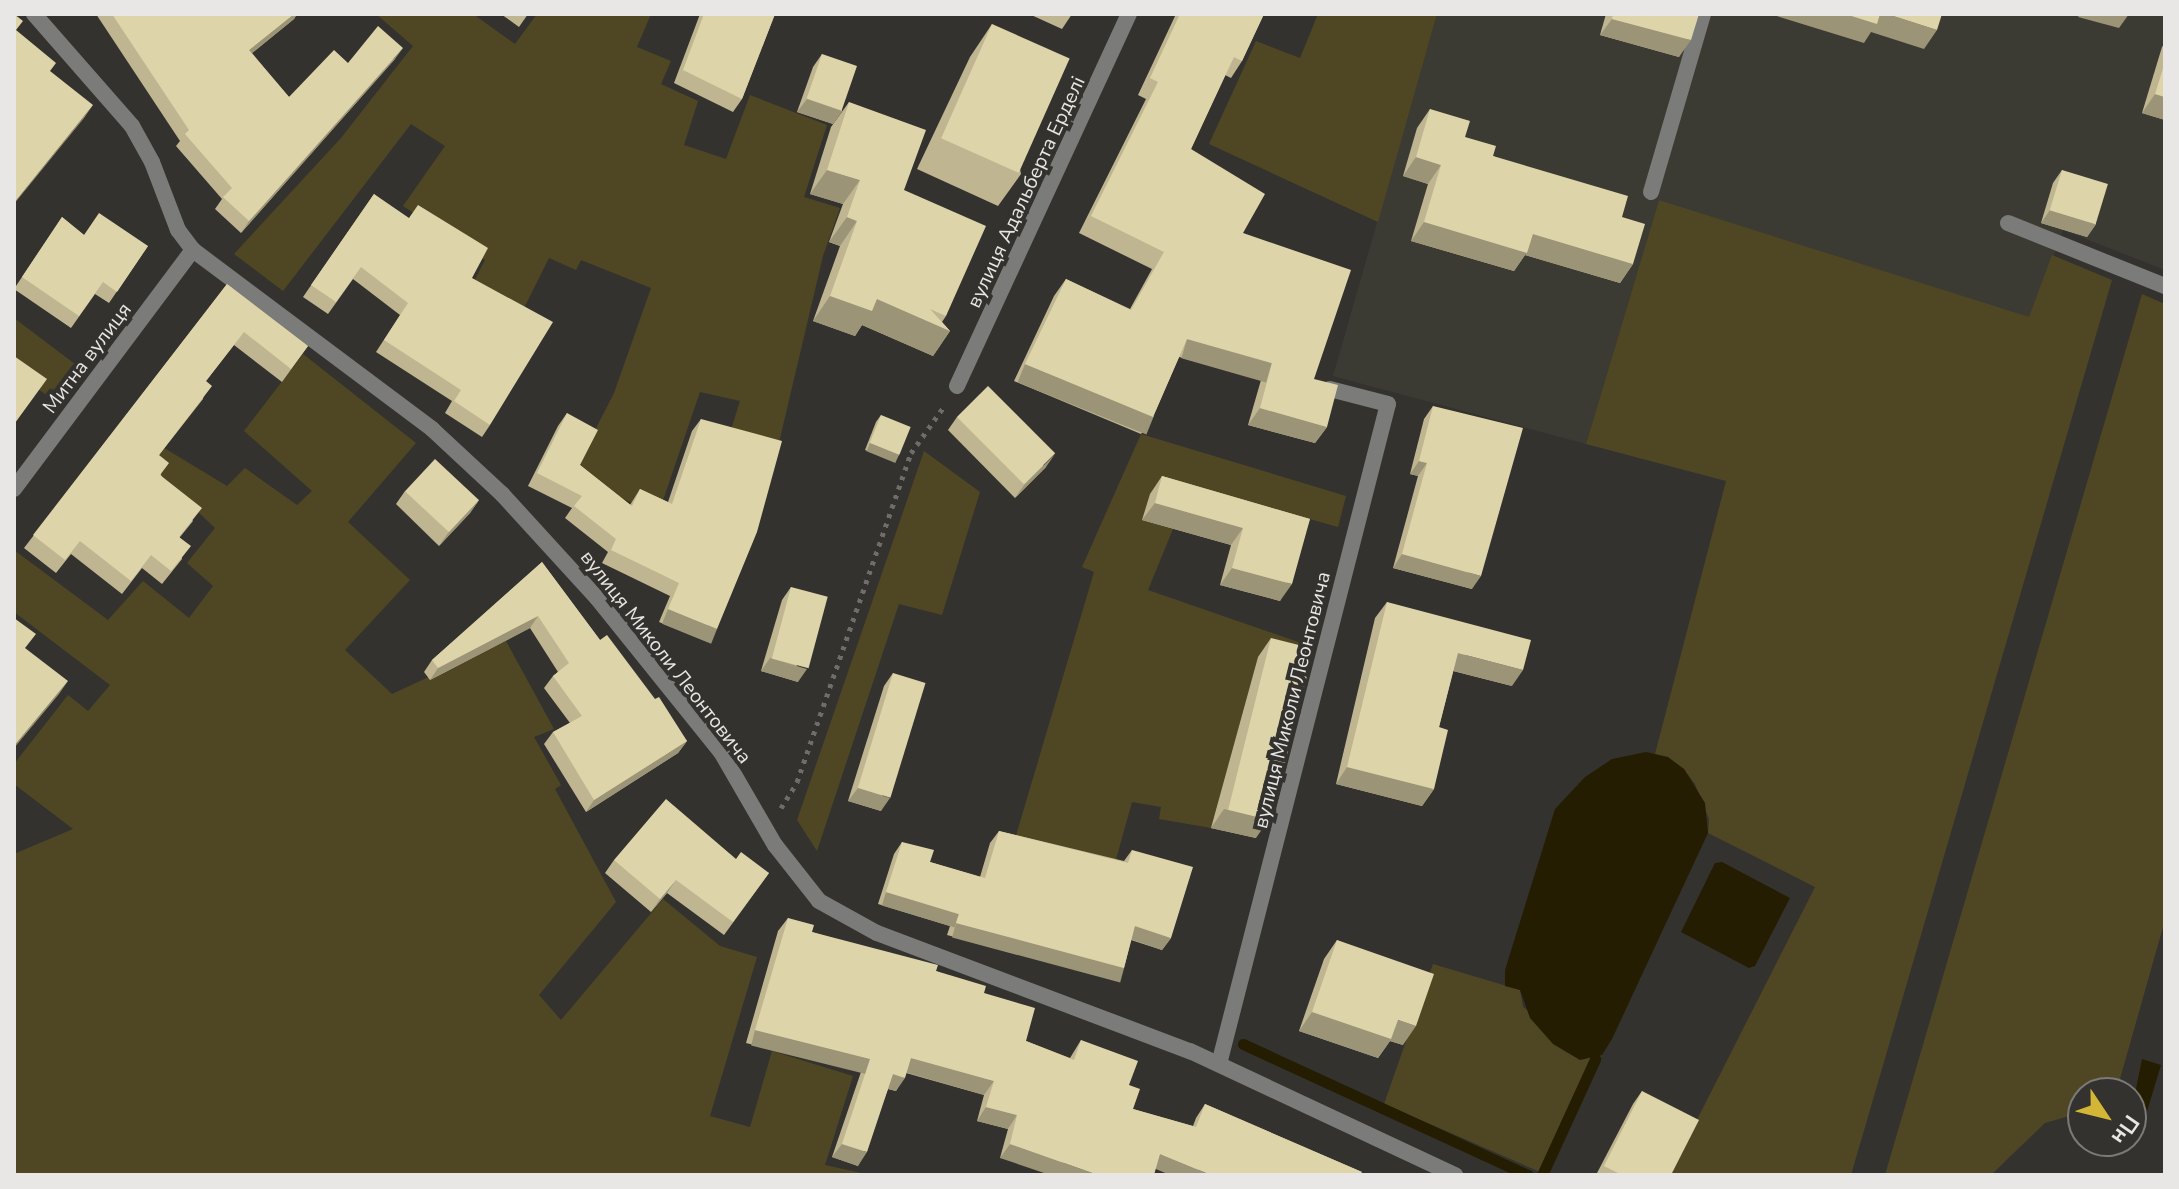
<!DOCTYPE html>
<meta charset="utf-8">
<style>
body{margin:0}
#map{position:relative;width:2179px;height:1189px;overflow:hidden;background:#33322f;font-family:"Nunito Sans",sans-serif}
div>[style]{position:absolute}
.built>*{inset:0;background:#3c3b33}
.green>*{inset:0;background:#4f4723}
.water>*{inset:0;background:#241d01}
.stream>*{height:11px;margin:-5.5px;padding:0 5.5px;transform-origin:5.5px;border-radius:5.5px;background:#241d01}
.path>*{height:5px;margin-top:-2.5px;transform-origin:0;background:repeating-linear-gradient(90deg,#6e6d6a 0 4px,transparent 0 10px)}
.lane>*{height:16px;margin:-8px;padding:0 8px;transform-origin:8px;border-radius:8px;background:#7b7b79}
.street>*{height:16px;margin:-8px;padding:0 8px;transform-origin:8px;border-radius:8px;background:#7b7b79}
.wall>*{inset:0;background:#bfb691}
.shaded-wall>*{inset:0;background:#9b9476;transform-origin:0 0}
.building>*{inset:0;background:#ded4a9;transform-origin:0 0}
span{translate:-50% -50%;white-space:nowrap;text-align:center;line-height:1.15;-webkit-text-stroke:8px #33322f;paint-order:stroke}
.street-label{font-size:20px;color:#e8e7e5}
.frame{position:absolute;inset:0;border:16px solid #e8e7e5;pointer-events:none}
.north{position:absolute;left:2067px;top:1077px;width:80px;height:80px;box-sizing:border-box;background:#33322f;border:2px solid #7b7a78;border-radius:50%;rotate:125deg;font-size:22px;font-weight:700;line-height:32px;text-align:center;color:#e8e7e5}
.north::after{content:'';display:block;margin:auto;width:28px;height:36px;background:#d3b635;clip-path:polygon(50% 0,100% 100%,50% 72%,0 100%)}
</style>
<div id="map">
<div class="built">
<i style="clip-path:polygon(1437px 14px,2165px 14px,2165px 270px,2063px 230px,2030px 318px,1659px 200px,1586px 444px,1333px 376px)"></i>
</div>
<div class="green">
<i style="clip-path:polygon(376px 14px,473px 14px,515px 44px,537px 14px,651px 14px,637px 47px,671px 61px,661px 84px,698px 101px,684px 145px,726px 159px,750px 95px,827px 125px,804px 197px,840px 208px,823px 256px,778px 447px,729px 436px,740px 401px,700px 392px,658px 515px,572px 475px,614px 393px,651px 288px,581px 260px,576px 270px,549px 258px,521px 314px,470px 289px,485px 260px,403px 206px,445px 146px,411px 124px,283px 291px,234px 254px,341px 138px,413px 46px)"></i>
<i style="clip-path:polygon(1318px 14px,1437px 14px,1378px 222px,1209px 144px,1256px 41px,1300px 58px)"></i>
<i style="clip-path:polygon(1659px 200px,2029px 317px,2052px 255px,2112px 280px,1851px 1175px,1669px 1175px,1815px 887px,1708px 833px,1709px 819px,1695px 784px,1684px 769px,1655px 754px,1726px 481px,1586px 444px)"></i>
<i style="clip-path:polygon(2142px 294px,2165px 304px,2165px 920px,2116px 1093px,2083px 1093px,2083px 1112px,2045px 1123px,1991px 1175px,1885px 1175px)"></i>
<i style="clip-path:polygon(14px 318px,75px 364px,52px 399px,14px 372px)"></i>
<i style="clip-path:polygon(303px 354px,416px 443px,348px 522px,410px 580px,345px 650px,392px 694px,506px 641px,554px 729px,534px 737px,561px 785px,555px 789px,616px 902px,539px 995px,561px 1020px,663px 899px,720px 946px,757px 957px,710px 1116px,750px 1127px,772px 1051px,853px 1076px,825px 1165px,871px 1175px,14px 1175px,14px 854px,73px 829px,14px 784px,14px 764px,68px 695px,88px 711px,110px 685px,14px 612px,14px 550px,108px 620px,143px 581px,189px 618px,213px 586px,187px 563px,215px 528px,160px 476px,146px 437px,227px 486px,245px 468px,297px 505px,312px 491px,244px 431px)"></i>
<i style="clip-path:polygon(1141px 434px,1346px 496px,1338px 527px,1193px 486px,1143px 520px,1173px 529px,1148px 590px,1307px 645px,1301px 668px,1258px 657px,1211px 828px,1159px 819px,1161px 807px,1132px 802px,1108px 888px,1015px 839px,1094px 572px,1082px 567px)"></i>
<i style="clip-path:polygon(924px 451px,980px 492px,942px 615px,899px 604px,817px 851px,797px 820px)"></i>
<i style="clip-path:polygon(1433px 964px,1520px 990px,1523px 1007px,1595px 1059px,1602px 1055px,1547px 1175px,1384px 1104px)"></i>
</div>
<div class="water">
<i style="clip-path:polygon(1646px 752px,1668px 757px,1684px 769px,1705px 803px,1708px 833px,1612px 1039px,1602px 1055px,1580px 1060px,1553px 1044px,1530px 1018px,1520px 990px,1505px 986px,1505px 970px,1555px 809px,1585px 777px,1612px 759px)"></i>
<i style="clip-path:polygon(1722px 862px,1790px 898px,1755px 966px,1749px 968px,1681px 932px,1715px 863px)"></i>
<i style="clip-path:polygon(2142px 1059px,2161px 1065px,2145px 1118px,2131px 1114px)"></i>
</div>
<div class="stream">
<i style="left:1243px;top:1044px;width:314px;rotate:24.7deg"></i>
<i style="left:1542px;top:1175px;width:128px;rotate:-65.4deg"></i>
</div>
<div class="path">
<i style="left:781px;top:808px;width:31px;rotate:-58deg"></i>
<i style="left:797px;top:782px;width:348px;rotate:-70.9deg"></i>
<i style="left:911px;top:453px;width:59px;rotate:-54.7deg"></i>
</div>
<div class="lane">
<i style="left:1651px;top:192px;width:185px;rotate:-73.7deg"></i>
<i style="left:2008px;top:223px;width:169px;rotate:21.9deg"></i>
<i style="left:1219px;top:1064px;width:681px;rotate:-75.64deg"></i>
<i style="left:1388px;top:404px;width:60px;rotate:-165.5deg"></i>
</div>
<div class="street">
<i style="left:34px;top:14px;width:149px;rotate:48.8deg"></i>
<i style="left:132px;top:126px;width:41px;rotate:60.9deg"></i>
<i style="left:152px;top:162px;width:73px;rotate:69.1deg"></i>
<i style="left:178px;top:230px;width:25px;rotate:53deg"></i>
<i style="left:193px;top:250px;width:299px;rotate:36.8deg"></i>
<i style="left:432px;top:429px;width:96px;rotate:42.9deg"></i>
<i style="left:502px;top:494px;width:141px;rotate:47.6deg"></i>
<i style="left:597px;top:598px;width:198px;rotate:51.2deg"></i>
<i style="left:721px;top:752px;width:108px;rotate:59.9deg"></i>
<i style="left:775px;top:845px;width:71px;rotate:51.8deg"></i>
<i style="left:819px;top:901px;width:66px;rotate:28.9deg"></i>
<i style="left:877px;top:933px;width:335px;rotate:20.7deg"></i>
<i style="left:1190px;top:1051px;width:293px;rotate:25.1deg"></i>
<i style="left:957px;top:386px;width:410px;rotate:-65.2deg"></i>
<i style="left:14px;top:489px;width:299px;rotate:-53.2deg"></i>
</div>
<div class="wall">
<i style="clip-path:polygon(96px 14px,297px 14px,294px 19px,252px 53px,289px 97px,348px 63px,395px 59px,241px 233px,215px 209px,222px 199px,176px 146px,180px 141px)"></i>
<i style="clip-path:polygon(501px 14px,528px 14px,519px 27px)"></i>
<i style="clip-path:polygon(700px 14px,775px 14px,742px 99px,733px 112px,674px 83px)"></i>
<i style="clip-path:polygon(1029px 14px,1072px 14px,1062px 29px)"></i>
<i style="clip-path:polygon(1176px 14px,1264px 14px,1242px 61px,1231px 78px,1225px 75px,1191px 149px,1243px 233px,1314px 379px,1327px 427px,1315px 443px,1248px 425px,1261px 380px,1179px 357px,1153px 417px,1141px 434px,1014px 381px,1054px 296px,1066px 279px,1130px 309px,1152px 269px,1079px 233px,1146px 99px,1138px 95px)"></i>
<i style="clip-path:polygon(1606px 14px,1699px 14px,1679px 57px,1600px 35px)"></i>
<i style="clip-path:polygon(992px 24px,1021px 174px,998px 206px,917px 169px,970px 57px)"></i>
<i style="clip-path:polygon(2165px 43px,2165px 120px,2142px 113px,2162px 47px)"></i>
<i style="clip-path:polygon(822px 54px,842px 111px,833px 124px,797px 112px,813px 67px)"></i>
<i style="clip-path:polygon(849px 102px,904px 190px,946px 316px,942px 322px,950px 331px,933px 356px,862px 325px,855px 336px,813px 321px,840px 246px,829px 242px,843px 204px,810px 194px,831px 127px)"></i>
<i style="clip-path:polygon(1430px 109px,1465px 137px,1493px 156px,1622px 217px,1633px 264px,1620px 283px,1525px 255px,1514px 271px,1411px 241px,1428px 184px,1403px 176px,1417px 128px)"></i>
<i style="clip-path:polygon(2062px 170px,2096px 224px,2087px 237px,2041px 223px,2053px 183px)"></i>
<i style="clip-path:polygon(374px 194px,472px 278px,490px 425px,482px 437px,445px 413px,452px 401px,376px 352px,400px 315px,353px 279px,328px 314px,303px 297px)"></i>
<i style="clip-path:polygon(62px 217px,84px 235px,148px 246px,109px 303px,95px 294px,71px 328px,14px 289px)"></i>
<i style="clip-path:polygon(227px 284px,308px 346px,282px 382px,234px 345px,206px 381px,203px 399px,159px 455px,161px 475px,193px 521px,180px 537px,182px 559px,162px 584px,142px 568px,122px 594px,71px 554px,56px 573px,24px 548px)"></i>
<i style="clip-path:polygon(1433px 406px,1472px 589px,1393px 568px,1418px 476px,1410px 474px,1424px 419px)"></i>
<i style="clip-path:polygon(567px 413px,580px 465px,630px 505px,640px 489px,668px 502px,692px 431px,701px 419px,708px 642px,659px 622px,670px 596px,602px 563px,608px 552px,565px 518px,572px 508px,528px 486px,558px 426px)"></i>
<i style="clip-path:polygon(881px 415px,899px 455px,895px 462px,865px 450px,876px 422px)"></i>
<i style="clip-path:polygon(957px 417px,1046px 467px,1015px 498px,948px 430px)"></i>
<i style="clip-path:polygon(1162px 476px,1310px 519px,1280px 601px,1220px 585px,1231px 545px,1142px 520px,1150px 494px)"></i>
<i style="clip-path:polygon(405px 491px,479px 500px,470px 513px,439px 546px,396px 504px)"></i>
<i style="clip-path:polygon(542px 562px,600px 640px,687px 741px,678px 753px,586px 812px,544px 744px,553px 732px,570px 723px,544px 688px,553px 676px,558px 672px,530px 628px,430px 680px,424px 672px,432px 660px)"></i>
<i style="clip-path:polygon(791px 587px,798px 682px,761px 671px,782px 600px)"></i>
<i style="clip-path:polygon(1387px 602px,1512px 686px,1453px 671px,1439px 727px,1434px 789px,1422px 806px,1336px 784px,1375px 618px)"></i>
<i style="clip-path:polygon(1271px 638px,1256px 838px,1211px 828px,1258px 657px)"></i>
<i style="clip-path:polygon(893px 673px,881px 811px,848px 801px,884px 686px)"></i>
<i style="clip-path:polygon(999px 831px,1124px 861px,1132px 850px,1171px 938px,1162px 950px,1131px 940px,1124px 968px,1115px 980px,947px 935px,950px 926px,878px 904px,894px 854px,902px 842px,930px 862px,980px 877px,990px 843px)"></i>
<i style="clip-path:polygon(736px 859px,769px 873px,724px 935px,667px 893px,651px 912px,605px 873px,614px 860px)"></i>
<i style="clip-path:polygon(788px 918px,812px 932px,936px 971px,984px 993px,1026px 1041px,1070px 1058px,1081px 1040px,1129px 1085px,1133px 1109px,1193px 1126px,1196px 1118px,1205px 1104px,1362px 1172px,1155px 1169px,1000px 1158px,1008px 1129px,977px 1121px,984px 1095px,906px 1073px,896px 1091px,888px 1089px,858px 1166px,832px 1157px,861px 1072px,746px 1043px,778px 931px)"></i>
<i style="clip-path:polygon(1337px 940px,1403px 1045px,1390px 1041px,1378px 1058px,1299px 1031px,1324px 959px)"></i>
<i style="clip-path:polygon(1642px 1091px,1671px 1175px,1596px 1175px,1633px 1104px)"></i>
</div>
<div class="shaded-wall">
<i style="clip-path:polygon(294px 14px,297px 14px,294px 19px,241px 62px,249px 50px)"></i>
<i style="clip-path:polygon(1770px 14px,1887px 14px,1937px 30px,1924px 49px,1871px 32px,1864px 43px)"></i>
<i style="clip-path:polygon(2080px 14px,2129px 14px,2119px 28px,2078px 17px)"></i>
<i style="clip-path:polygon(1612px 19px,1691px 40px,1679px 57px,1600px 35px)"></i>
<i style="clip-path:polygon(403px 48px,395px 59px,241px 233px,249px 221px)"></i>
<i style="clip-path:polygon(2155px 94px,2165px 97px,2165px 120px,2142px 113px)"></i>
<i style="clip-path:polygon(807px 99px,842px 111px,833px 124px,797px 112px)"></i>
<i style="clip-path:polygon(93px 105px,84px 118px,14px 204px,14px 203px)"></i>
<i style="clip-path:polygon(1416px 157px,1441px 165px,1428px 184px,1403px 176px)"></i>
<i style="clip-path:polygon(827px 170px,860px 180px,843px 204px,810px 194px)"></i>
<i style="clip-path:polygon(2050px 210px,2096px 224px,2087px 237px,2041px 223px)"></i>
<i style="clip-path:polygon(847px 217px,857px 221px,840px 246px,829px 242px)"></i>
<i style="clip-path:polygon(1424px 222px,1533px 234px,1633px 264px,1620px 283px,1525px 255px,1514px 271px,1411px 241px)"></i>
<i style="clip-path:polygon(830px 296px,877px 299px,950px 331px,933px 356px,862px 325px,855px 336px,813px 321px)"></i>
<i style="left:1187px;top:339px;width:88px;height:20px;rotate:16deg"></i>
<i style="left:1025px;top:364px;width:139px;height:20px;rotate:22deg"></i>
<i style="clip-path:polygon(1260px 408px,1327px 427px,1315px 443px,1248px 425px)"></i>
<i style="left:870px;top:443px;width:31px;height:9px;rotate:22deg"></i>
<i style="clip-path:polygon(1055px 454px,1046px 467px,1015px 498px,1024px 485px)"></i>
<i style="clip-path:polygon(1419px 461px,1427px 463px,1418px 476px,1410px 474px)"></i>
<i style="clip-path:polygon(479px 500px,470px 513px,439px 546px,448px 533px)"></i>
<i style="clip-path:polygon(1155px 503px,1243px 528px,1231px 545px,1142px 520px)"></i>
<i style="clip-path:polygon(1402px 554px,1481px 576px,1472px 589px,1393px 568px)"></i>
<i style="clip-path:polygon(1232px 568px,1292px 584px,1280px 601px,1220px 585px)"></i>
<i style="left:668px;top:609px;width:53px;height:16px;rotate:22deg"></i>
<i style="clip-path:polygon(538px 616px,530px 628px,430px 680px,438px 668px)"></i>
<i style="clip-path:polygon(1458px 653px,1523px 670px,1512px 686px,1446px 669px)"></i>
<i style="clip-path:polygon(770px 658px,807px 669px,798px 682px,761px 671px)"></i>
<i style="clip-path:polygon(68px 681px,59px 694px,14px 748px,14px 746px)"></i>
<i style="clip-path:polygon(687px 741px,678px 753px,586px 812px,594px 800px)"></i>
<i style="clip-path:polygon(1347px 767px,1434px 789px,1422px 806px,1336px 784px)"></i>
<i style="clip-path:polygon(858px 788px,890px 798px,881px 811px,848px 801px)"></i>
<i style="clip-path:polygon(1224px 809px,1269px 819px,1256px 838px,1211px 828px)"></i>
<i style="clip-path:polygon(676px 880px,667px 893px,651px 912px,660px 899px)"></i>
<i style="left:886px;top:892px;width:76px;height:14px;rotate:17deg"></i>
<i style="left:956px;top:923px;width:174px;height:15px;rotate:15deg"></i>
<i style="clip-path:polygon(1135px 926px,1171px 938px,1162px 950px,1127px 938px)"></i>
<i style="clip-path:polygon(1312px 1012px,1398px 1020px,1416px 1026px,1403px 1045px,1390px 1041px,1378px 1058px,1299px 1031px)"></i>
<i style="left:755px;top:1030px;width:119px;height:16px;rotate:14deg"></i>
<i style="clip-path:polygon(911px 1058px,994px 1081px,984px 1095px,901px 1071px)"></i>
<i style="clip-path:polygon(893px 1074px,905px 1078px,896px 1091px,884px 1088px)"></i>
<i style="clip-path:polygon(986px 1107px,1017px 1115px,1008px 1129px,977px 1121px)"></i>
<i style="clip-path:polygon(842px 1144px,867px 1152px,858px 1166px,832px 1157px)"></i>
<i style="clip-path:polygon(1010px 1144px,1098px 1175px,1050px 1175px,1000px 1158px)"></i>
<i style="clip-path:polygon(1160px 1154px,1211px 1175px,1170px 1175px,1151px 1167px)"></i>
</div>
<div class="building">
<i style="clip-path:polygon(14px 14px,23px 21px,16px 30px,56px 63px,50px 71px,93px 105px,14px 203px)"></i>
<i style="clip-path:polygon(112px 14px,294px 14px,249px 50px,289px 97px,334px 50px,348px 63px,378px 26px,403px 48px,249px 221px,223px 197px,232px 188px,185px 134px,189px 130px)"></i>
<i style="clip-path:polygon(704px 14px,775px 14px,742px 99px,683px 70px)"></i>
<i style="clip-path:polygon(1180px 14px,1264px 14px,1242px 61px,1234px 57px,1191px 149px,1265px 194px,1243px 233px,1351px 270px,1314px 379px,1338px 385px,1327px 427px,1260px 408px,1272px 363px,1187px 339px,1153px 417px,1025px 364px,1066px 279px,1131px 310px,1164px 252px,1091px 216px,1158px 82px,1150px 78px)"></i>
<i style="clip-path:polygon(1613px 14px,1699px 14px,1691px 40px,1612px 19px)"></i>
<i style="clip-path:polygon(1845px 14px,1880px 14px,1877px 24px)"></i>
<i style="clip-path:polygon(1887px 14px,1942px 14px,1937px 30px)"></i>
<i style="left:992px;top:24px;width:85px;height:125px;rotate:24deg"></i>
<i style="left:822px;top:54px;width:37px;height:47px;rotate:19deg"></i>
<i style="clip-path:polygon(2165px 62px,2165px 97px,2155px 94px)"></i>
<i style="clip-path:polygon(849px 102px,926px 130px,904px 190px,986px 226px,946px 316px,930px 309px,950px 331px,877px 299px,872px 311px,830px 296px,857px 221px,847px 217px,860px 180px,827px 170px)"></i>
<i style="clip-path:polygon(1430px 109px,1470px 121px,1465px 137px,1496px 146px,1493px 156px,1628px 196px,1622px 217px,1645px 224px,1633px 264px,1533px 234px,1527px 253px,1424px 222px,1441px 165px,1416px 157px)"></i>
<i style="left:2062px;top:170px;width:48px;height:42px;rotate:17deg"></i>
<i style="clip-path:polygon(374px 194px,409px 218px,418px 205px,488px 248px,472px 278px,553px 322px,490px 425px,454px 401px,461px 390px,384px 340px,408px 303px,361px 267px,336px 302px,311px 285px)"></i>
<i style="clip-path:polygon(99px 213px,148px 246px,117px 292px,103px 282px,79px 316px,22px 277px,62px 217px,84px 235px)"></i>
<i style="clip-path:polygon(227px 284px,308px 346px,291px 369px,244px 332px,206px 381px,212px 386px,159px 455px,169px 463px,160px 475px,202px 508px,179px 537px,191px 546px,171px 571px,151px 555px,131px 581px,80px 541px,65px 560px,33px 535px)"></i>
<i style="clip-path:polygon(14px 356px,47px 379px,15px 423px,14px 422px)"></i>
<i style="left:988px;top:386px;width:95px;height:44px;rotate:45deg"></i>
<i style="clip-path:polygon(1433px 406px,1523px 428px,1481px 576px,1402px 554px,1427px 463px,1419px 461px)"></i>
<i style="clip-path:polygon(567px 413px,598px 430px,580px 465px,632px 506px,640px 489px,672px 504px,701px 419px,782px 441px,757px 532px,717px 629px,668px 609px,679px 583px,611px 550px,616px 539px,574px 506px,582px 496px,537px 473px)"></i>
<i style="left:881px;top:415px;width:32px;height:30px;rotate:22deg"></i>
<i style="left:435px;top:459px;width:60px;height:44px;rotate:43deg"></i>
<i style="clip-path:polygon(1162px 476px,1310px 519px,1292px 584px,1232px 568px,1243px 528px,1155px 503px)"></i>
<i style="clip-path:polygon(542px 562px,600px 640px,607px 635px,655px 699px,659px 697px,687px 741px,594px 800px,553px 732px,582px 716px,553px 676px,569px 663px,538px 616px,438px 668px,432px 660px)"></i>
<i style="left:791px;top:587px;width:38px;height:74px;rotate:15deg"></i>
<i style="clip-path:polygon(1387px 602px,1531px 640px,1523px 670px,1458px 653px,1439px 727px,1448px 730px,1434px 789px,1347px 767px)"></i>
<i style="clip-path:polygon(14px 618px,36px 634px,25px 648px,68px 681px,14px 746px)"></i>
<i style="left:1271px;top:638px;width:44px;height:177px;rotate:14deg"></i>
<i style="left:893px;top:673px;width:34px;height:120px;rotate:17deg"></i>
<i style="clip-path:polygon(666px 799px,736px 859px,741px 852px,769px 873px,733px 922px,676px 880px,660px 899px,614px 860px)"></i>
<i style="clip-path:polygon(999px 831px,1128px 863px,1132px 850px,1193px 867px,1171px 938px,1135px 926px,1124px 968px,956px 923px,959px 914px,886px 892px,902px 842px,934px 850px,930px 862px,985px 878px)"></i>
<i style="clip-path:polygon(788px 918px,814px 925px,812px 932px,938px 965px,936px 971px,986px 986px,984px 993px,1035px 1008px,1026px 1041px,1074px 1060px,1081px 1040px,1138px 1061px,1129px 1085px,1140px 1089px,1133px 1109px,1196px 1127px,1205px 1104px,1362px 1172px,1360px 1175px,1211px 1175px,1160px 1154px,1154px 1175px,1098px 1175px,1010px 1144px,1017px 1115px,986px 1107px,994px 1081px,911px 1058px,905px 1078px,893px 1074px,867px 1152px,842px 1144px,870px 1059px,755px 1030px)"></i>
<i style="clip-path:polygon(1337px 940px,1434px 974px,1416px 1026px,1398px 1020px,1391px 1039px,1312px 1012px)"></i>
<i style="clip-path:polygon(1642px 1091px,1699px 1120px,1671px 1175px,1622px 1175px,1604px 1166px)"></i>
</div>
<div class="street-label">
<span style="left:1026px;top:192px;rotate:-65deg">вулиця Адальберта Ерделі</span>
<span style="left:87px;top:358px;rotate:-53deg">Митна вулиця</span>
<span style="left:666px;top:657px;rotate:52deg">вулиця Миколи Леонтовича</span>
<span style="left:1292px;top:700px;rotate:-76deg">вулиця Миколи Леонтовича</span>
</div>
<div class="frame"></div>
<div class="north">Пн</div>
</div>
